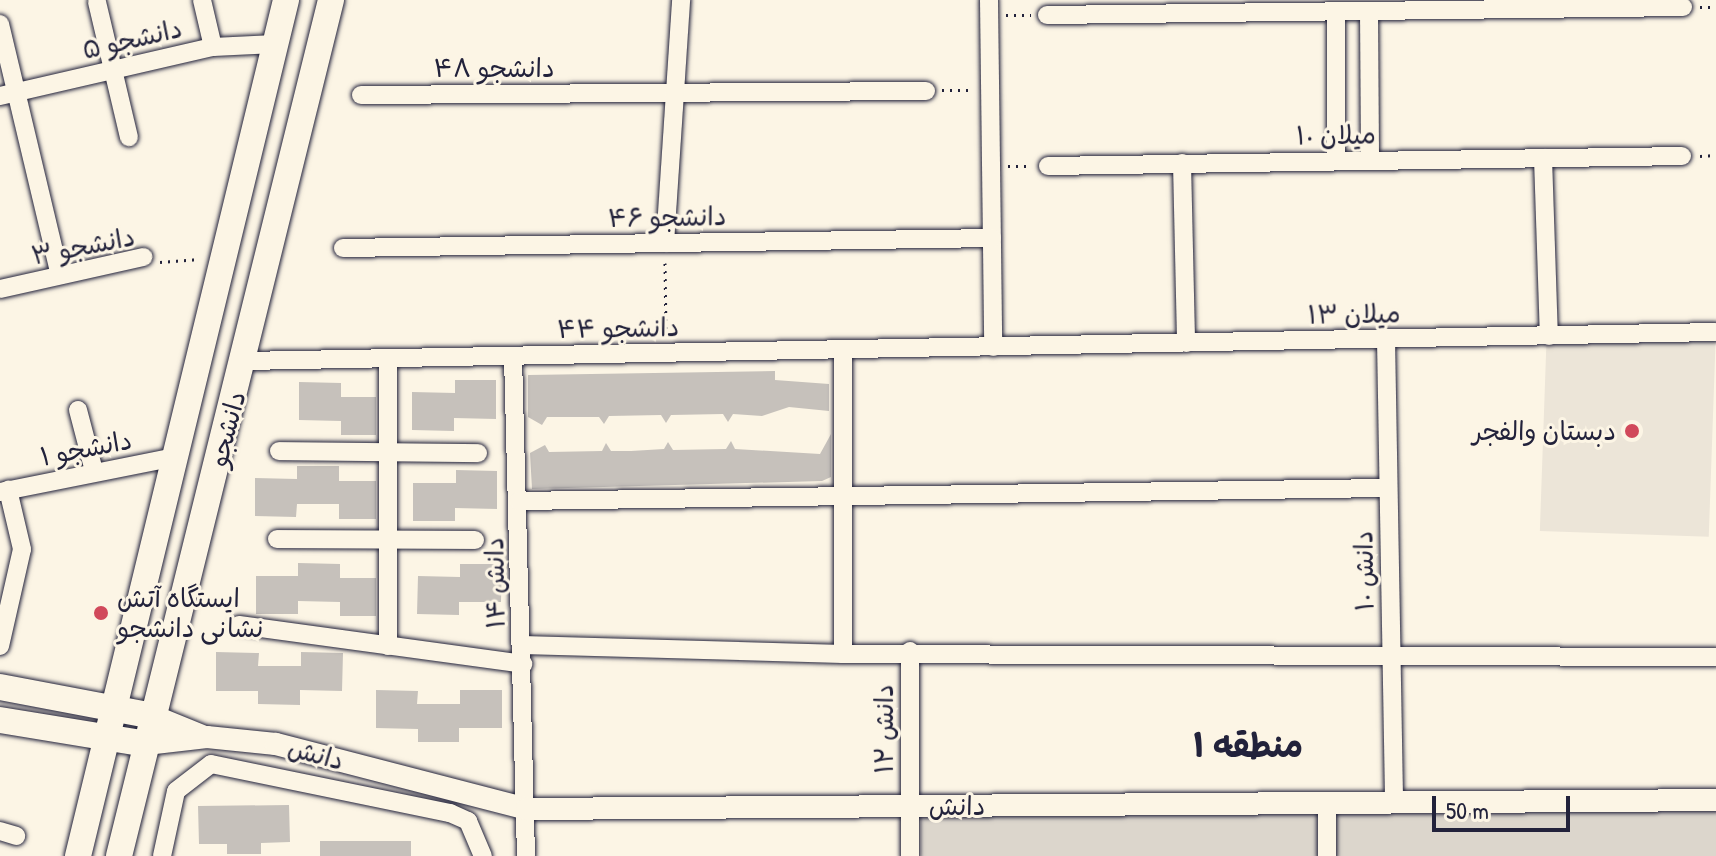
<!DOCTYPE html>
<meta charset="utf-8">
<style>
body{margin:0}
#map{position:relative;width:1716px;height:856px;overflow:hidden;background:#fcf5e5;font-family:"Patrick Hand","Playpen Sans Arabic",sans-serif}
div>[style]{position:absolute}
.built>*{inset:0;background:#ece5d8;transform-origin:0 0}
.green>*{inset:0;background:#dcd6cc;transform-origin:0 0}
.building>*{inset:0;background:#c6c1bb;transform-origin:0 0}
.path>*{height:3px;margin-top:-1.5px;transform-origin:0;background:repeating-linear-gradient(90deg,#22223b 0 2px,transparent 0 8px)}
.roads{filter:drop-shadow(0 0 2px #22223b) drop-shadow(0 0 2px #22223b)}
.minor>*{height:18px;margin:-9px;padding:0 9px;transform-origin:9px;border-radius:9px;background:#fcf5e5}
.tertiary>*{height:22px;margin:-11px;padding:0 11px;transform-origin:11px;border-radius:11px;background:#fcf5e5}
.secondary>*{height:26px;margin:-13px;padding:0 13px;transform-origin:13px;border-radius:13px;background:#fcf5e5}
.dots>*{width:22px;height:22px;translate:-50% -50%;box-sizing:border-box;border:4px solid #fcf5e5;border-radius:50%}
span{translate:-50% -50%;white-space:nowrap;text-align:center;line-height:1.15;-webkit-text-stroke:6px #fcf5e5;paint-order:stroke}
.street-label{font-size:26px;color:#22223b}
.poi-label{font-size:26px;color:#22223b}
.right{translate:-100% -50%;text-align:right}
.left{translate:0 -50%;text-align:left}
.district-label{font-size:34px;color:#22223b;font-weight:700}
.scale{position:absolute;left:1432px;top:796px;width:138px;height:36px;box-sizing:border-box;border:4px solid #22223b;border-top:0;padding-left:10px;font-size:24px;line-height:28px;white-space:nowrap;color:#22223b;-webkit-text-stroke:6px #fcf5e5;paint-order:stroke}
</style>
<div id="map">
<div class="built">
<i style="left:1547px;top:326px;width:169px;height:205px;rotate:2deg"></i>
</div>
<div class="green">
<i style="left:1716px;top:811px;width:45px;height:795px;rotate:90deg"></i>
</div>
<div class="building">
<i style="clip-path:polygon(775px 371px,775px 380px,829px 384px,829px 411px,789px 407px,762px 416px,733px 414px,728px 422px,723px 414px,671px 415px,666px 423px,661px 415px,609px 416px,604px 424px,599px 417px,547px 417px,542px 425px,528px 417px,528px 375px)"></i>
<i style="clip-path:polygon(455px 380px,496px 380px,496px 419px,454px 418px,454px 431px,412px 430px,412px 392px,455px 393px)"></i>
<i style="clip-path:polygon(299px 382px,341px 383px,341px 397px,376px 397px,376px 435px,341px 435px,341px 421px,299px 420px)"></i>
<i style="clip-path:polygon(831px 434px,831px 477px,822px 481px,532px 489px,530px 453px,545px 445px,549px 452px,602px 451px,606px 443px,611px 451px,631px 451px,664px 449px,668px 442px,673px 450px,726px 449px,731px 441px,735px 449px,820px 454px)"></i>
<i style="clip-path:polygon(297px 466px,339px 466px,339px 481px,376px 481px,376px 519px,339px 519px,339px 504px,297px 504px,296px 517px,255px 516px,255px 478px,297px 479px)"></i>
<i style="clip-path:polygon(456px 470px,497px 471px,497px 509px,455px 508px,455px 521px,413px 521px,413px 483px,456px 483px)"></i>
<i style="clip-path:polygon(298px 563px,340px 564px,340px 578px,376px 578px,376px 616px,340px 616px,340px 602px,298px 601px,298px 614px,256px 614px,256px 576px,298px 576px)"></i>
<i style="clip-path:polygon(460px 564px,502px 564px,501px 602px,459px 602px,459px 615px,417px 614px,418px 576px,460px 577px)"></i>
<i style="clip-path:polygon(216px 652px,259px 653px,258px 666px,301px 666px,301px 652px,343px 653px,342px 691px,300px 690px,300px 705px,258px 704px,258px 691px,216px 691px)"></i>
<i style="clip-path:polygon(376px 690px,418px 691px,417px 704px,460px 704px,460px 690px,502px 690px,502px 728px,459px 728px,459px 742px,418px 742px,418px 729px,376px 728px)"></i>
<i style="clip-path:polygon(289px 805px,290px 842px,261px 843px,261px 854px,227px 854px,227px 844px,199px 844px,198px 806px)"></i>
<i style="left:411px;top:841px;width:15px;height:91px;rotate:90deg"></i>
</div>
<div class="path">
<i style="left:1700px;top:7px;width:16px"></i>
<i style="left:1006px;top:15px;width:25px"></i>
<i style="left:942px;top:90px;width:28px"></i>
<i style="left:1700px;top:156px;width:16px;rotate:-4deg"></i>
<i style="left:1008px;top:166px;width:24px"></i>
<i style="left:160px;top:262px;width:40px;rotate:-4.3deg"></i>
<i style="left:665px;top:263px;width:72px;rotate:89.2deg"></i>
</div>
<div class="roads">
<div class="minor">
<i style="left:202px;top:0;width:48px;rotate:76.8deg"></i>
<i style="left:989px;top:0;width:347px;rotate:89.3deg"></i>
<i style="left:97px;top:2px;width:139px;rotate:76.7deg"></i>
<i style="left:1369px;top:11px;width:150px;rotate:89.6deg"></i>
<i style="left:1047px;top:15px;width:636px;rotate:-0.72deg"></i>
<i style="left:0;top:24px;width:258px;rotate:76.6deg"></i>
<i style="left:361px;top:95px;width:565px;rotate:-0.41deg"></i>
<i style="left:0;top:96px;width:219px;rotate:-13deg"></i>
<i style="left:213px;top:47px;width:62px;rotate:-2.8deg"></i>
<i style="left:1543px;top:158px;width:178px;rotate:88.1deg"></i>
<i style="left:1336px;top:161px;width:150px;rotate:-90deg"></i>
<i style="left:1182px;top:163px;width:180px;rotate:88.7deg"></i>
<i style="left:1048px;top:166px;width:634px;rotate:-0.9deg"></i>
<i style="left:665px;top:243px;width:244px;rotate:-86.2deg"></i>
<i style="left:343px;top:248px;width:649px;rotate:-0.88deg"></i>
<i style="left:0;top:289px;width:147px;rotate:-12.6deg"></i>
<i style="left:1386px;top:339px;width:464px;rotate:89deg"></i>
<i style="left:513px;top:356px;width:500px;rotate:88.51deg"></i>
<i style="left:245px;top:361px;width:1471px;rotate:-1.13deg"></i>
<i style="left:78px;top:410px;width:63px;rotate:75.3deg"></i>
<i style="left:279px;top:451px;width:199px;rotate:0.6deg"></i>
<i style="left:0;top:492px;width:178px;rotate:-11.3deg"></i>
<i style="left:519px;top:501px;width:869px;rotate:-0.86deg"></i>
<i style="left:277px;top:539px;width:198px;rotate:0.3deg"></i>
<i style="left:239px;top:625px;width:287px;rotate:7.8deg"></i>
<i style="left:522px;top:645px;width:321px;rotate:1.6deg"></i>
<i style="left:843px;top:654px;width:873px;rotate:0.2deg"></i>
<i style="left:0;top:646px;width:99px;rotate:-77.2deg"></i>
<i style="left:22px;top:549px;width:61px;rotate:-103.3deg"></i>
<i style="left:388px;top:646px;width:288px;rotate:-90deg"></i>
<i style="left:910px;top:651px;width:205px;rotate:90deg"></i>
<i style="left:843px;top:654px;width:304px;rotate:-90deg"></i>
<i style="left:0;top:831px;width:17px;rotate:17deg"></i>
<i style="left:162px;top:856px;width:66px;rotate:-77.8deg"></i>
<i style="left:176px;top:791px;width:44px;rotate:-37.6deg"></i>
<i style="left:211px;top:764px;width:244px;rotate:11.6deg"></i>
<i style="left:450px;top:813px;width:20px;rotate:24deg"></i>
<i style="left:468px;top:821px;width:38px;rotate:67deg"></i>
<i style="left:1327px;top:856px;width:53px;rotate:-90deg"></i>
</div>
<div class="tertiary">
<i style="left:153px;top:716px;width:53px;rotate:22.2deg"></i>
<i style="left:146px;top:744px;width:61px;rotate:-6.5deg"></i>
<i style="left:207px;top:737px;width:69px;rotate:5.8deg"></i>
<i style="left:276px;top:744px;width:259px;rotate:14.5deg"></i>
<i style="left:527px;top:809px;width:1189px;rotate:-0.43deg"></i>
</div>
<div class="secondary">
<i style="left:0;top:687px;width:156px;rotate:10.7deg"></i>
<i style="left:0;top:720px;width:148px;rotate:9.3deg"></i>
<i style="left:78px;top:856px;width:881px;rotate:-76.34deg"></i>
<i style="left:119px;top:856px;width:882px;rotate:-76.09deg"></i>
</div>
</div>
<div class="dots">
<i style="left:1632px;top:431px;background:#d1495b"></i>
<i style="left:101px;top:613px;background:#d1495b"></i>
</div>
<div class="street-label">
<span style="left:132px;top:39px;rotate:-13deg">دانشجو ۵</span>
<span style="left:494px;top:68px">دانشجو ۴۸</span>
<span style="left:1336px;top:135px;rotate:-1deg">میلان ۱۰</span>
<span style="left:667px;top:217px;rotate:-1deg">دانشجو ۴۶</span>
<span style="left:83px;top:246px;rotate:-11deg">دانشجو ۳</span>
<span style="left:1354px;top:314px;rotate:-1deg">میلان ۱۳</span>
<span style="left:618px;top:328px;rotate:-1deg">دانشجو ۴۴</span>
<span style="left:227px;top:429px;rotate:-75deg">دانشجو</span>
<span style="left:86px;top:448px;rotate:-11deg">دانشجو ۱</span>
<span style="left:1364px;top:571px;rotate:-91deg">دانش ۱۰</span>
<span style="left:495px;top:583px;rotate:-91deg">دانش ۱۴</span>
<span style="left:884px;top:729px;rotate:-90deg">دانش ۱۲</span>
<span style="left:316px;top:754px;rotate:15deg">دانش</span>
<span style="left:957px;top:806px">دانش</span>
</div>
<div class="poi-label">
<span class="right" style="left:1616px;top:431px">دبستان والفجر</span>
<span class="left" style="left:117px;top:613px">ایستگاه آتش<br>نشانی دانشجو</span>
</div>
<div class="district-label">
<span style="left:1248px;top:746px">منطقه ۱</span>
</div>
<div class="scale">50 m</div>
</div>
